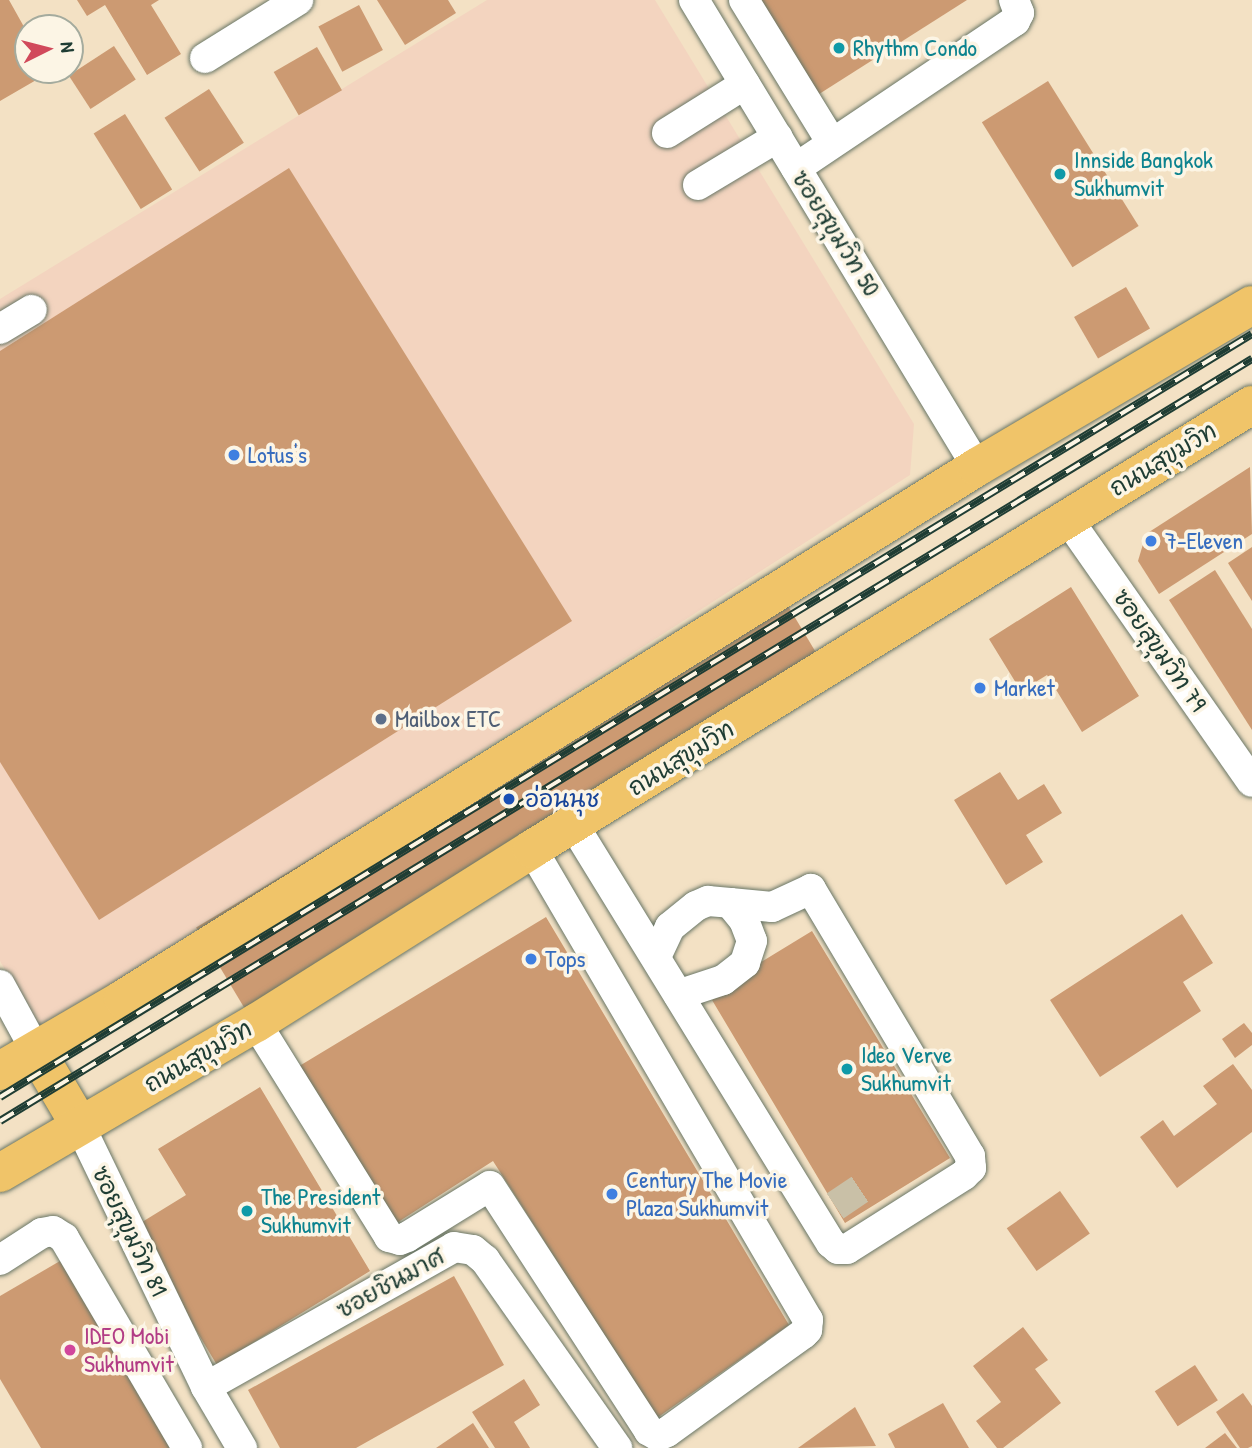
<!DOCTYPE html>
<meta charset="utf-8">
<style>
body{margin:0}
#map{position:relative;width:1252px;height:1448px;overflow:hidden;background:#f3e1c4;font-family:"Patrick Hand","Playpen Sans Thai",sans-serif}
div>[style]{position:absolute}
.built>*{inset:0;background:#f3d4bf}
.building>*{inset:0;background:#cc9a72;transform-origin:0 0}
.minor-tunnel>*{height:30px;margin-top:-15px;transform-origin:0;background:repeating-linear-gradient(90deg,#c9c0a7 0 30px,transparent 0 45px)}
.roads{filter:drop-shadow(0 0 2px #697666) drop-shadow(0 0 2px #697666)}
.minor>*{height:30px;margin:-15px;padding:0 15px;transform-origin:15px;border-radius:15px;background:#fff}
.major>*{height:38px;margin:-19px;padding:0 19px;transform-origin:19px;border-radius:19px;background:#f0c469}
.rail>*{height:8px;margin-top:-4px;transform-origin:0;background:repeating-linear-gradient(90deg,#fcf5e5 0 16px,#1f3d34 0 32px);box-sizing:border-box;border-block:2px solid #1f3d34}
.dots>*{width:19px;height:19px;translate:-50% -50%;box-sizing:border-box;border:4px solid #fcf5e5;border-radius:50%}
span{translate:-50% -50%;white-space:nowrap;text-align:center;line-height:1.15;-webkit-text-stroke:7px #fcf5e5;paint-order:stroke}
.culture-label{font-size:24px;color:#0d838f}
.left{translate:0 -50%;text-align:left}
.street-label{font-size:24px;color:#1f3d34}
.shop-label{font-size:24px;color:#366cbe}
.service-label{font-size:24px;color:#4e5e75}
.transit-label{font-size:24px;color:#164399}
.hotel-label{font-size:24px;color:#b23c85}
.north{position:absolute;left:14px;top:14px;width:70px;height:70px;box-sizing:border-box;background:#fcf5e5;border:2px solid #a4ab9e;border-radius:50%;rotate:84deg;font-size:19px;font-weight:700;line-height:28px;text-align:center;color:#1f3d34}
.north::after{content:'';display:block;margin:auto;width:24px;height:32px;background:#d1495b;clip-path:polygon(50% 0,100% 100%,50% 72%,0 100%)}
</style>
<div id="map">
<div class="built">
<i style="clip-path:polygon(487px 0,655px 0,914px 424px,910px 475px,41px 1034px,0 961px,0 299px)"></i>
</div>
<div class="building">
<i style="clip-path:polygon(0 0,9px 0,28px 34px,28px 70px,50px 72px,0 101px)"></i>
<i style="clip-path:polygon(77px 0,159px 0,151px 5px,181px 54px,147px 75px,105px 5px,87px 16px)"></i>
<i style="clip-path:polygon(377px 0,448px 0,456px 13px,405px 45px)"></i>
<i style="clip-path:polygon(756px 0,967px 0,816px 96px)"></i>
<i style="left:359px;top:5px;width:51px;height:46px;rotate:62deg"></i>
<i style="left:114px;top:46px;width:40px;height:54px;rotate:57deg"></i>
<i style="left:317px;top:47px;width:50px;height:50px;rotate:60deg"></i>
<i style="left:1048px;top:81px;width:171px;height:78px;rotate:58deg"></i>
<i style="left:209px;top:89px;width:64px;height:53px;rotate:57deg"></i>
<i style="left:125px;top:114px;width:89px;height:37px;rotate:58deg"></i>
<i style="clip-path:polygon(289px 168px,572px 621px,99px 920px,0 762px,0 351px)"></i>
<i style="left:1126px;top:287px;width:48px;height:60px;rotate:60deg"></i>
<i style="clip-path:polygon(1250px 467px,1252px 534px,1159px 594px,1138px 561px,1146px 534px)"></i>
<i style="clip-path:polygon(1252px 547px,1252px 601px,1228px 563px)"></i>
<i style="clip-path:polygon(1215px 570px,1252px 629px,1252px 730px,1169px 600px)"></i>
<i style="left:773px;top:581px;width:94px;height:673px;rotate:59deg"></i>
<i style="clip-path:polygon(1071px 587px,1139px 696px,1082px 732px,1047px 675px,1021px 691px,989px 639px)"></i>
<i style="clip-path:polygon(1000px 772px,1018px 800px,1044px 784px,1062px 813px,1026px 835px,1043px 862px,1006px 885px,954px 800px)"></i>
<i style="clip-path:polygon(1182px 914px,1213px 963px,1183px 982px,1201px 1011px,1100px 1077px,1050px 1000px)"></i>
<i style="clip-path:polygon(546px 917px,789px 1325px,657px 1418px,493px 1161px,392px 1226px,296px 1068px)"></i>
<i style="clip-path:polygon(812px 931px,950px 1158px,845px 1223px,712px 1000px,744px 980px,740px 975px)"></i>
<i style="clip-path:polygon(1244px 1023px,1252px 1033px,1252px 1045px,1235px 1058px,1222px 1039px)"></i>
<i style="clip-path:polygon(1233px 1064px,1252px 1090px,1252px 1132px,1177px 1188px,1140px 1137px,1163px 1120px,1174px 1136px,1217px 1104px,1203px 1086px)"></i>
<i style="clip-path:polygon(260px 1087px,370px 1271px,217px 1365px,134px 1227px,186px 1195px,158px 1149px)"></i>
<i style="left:1060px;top:1191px;width:52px;height:65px;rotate:55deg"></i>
<i style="clip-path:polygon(60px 1261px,170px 1448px,41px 1448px,0 1379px,0 1296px)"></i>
<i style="clip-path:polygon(454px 1276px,504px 1365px,356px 1448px,280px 1448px,248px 1390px)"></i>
<i style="clip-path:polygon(1023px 1327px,1048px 1360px,1035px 1369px,1061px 1403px,1003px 1448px,997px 1448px,976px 1421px,1001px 1402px,973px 1366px)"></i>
<i style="left:1195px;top:1365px;width:42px;height:48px;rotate:57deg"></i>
<i style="clip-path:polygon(524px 1379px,540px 1405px,514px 1422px,530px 1448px,495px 1448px,472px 1412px)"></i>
<i style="clip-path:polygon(1243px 1393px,1252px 1406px,1252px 1446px,1248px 1448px,1240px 1448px,1216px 1412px)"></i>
<i style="clip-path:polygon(943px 1403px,969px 1448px,895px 1448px,888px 1434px)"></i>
<i style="clip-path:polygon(855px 1407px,876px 1446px,798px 1448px)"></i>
<i style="clip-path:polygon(473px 1423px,489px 1448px,436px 1448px)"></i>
<i style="clip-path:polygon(1225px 1433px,1237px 1448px,1205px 1448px)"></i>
</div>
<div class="minor-tunnel">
<i style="left:835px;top:1206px;width:36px;rotate:-34deg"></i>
</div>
<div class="roads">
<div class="minor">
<i style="left:694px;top:0;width:546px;rotate:58.78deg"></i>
<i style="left:744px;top:0;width:168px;rotate:58.4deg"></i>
<i style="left:205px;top:58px;width:110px;rotate:-31.9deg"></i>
<i style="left:667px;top:133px;width:92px;rotate:-32.1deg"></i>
<i style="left:796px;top:168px;width:264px;rotate:-33.9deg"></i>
<i style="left:1015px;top:21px;width:9px;rotate:-63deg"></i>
<i style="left:1019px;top:13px;width:14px;rotate:-111deg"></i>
<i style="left:698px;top:185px;width:93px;rotate:-31deg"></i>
<i style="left:0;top:329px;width:37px;rotate:-31deg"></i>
<i style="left:1067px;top:518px;width:322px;rotate:55deg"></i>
<i style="left:573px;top:824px;width:492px;rotate:58.4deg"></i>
<i style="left:831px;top:1243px;width:9px;rotate:41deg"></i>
<i style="left:838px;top:1249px;width:9px"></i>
<i style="left:847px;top:1249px;width:138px;rotate:-32.3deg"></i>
<i style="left:964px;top:1175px;width:10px;rotate:-45deg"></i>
<i style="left:971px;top:1168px;width:12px;rotate:-95deg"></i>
<i style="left:970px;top:1156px;width:311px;rotate:-120.8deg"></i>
<i style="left:811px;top:889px;width:43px;rotate:155.2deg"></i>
<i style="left:772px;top:907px;width:42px;rotate:-174.6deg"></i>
<i style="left:656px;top:957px;width:33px;rotate:-65deg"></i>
<i style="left:670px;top:927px;width:33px;rotate:-39deg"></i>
<i style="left:696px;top:906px;width:13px;rotate:-23deg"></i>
<i style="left:708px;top:901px;width:22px;rotate:5deg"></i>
<i style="left:730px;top:903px;width:22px;rotate:51deg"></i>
<i style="left:744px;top:920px;width:22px;rotate:69deg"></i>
<i style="left:752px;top:941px;width:23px;rotate:108deg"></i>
<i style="left:745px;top:963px;width:28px;rotate:142deg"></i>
<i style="left:723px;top:980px;width:47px;rotate:161.6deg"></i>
<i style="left:0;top:985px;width:75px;rotate:61.4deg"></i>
<i style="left:256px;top:1023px;width:252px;rotate:58.1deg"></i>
<i style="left:389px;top:1237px;width:11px;rotate:15deg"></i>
<i style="left:400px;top:1240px;width:8px;rotate:-23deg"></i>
<i style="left:407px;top:1237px;width:97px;rotate:-31.6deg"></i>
<i style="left:490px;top:1186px;width:292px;rotate:57deg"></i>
<i style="left:649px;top:1431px;width:10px;rotate:29deg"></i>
<i style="left:658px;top:1436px;width:10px;rotate:-24deg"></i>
<i style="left:667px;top:1432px;width:168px;rotate:-35.8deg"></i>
<i style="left:803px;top:1334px;width:6px;rotate:-45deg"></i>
<i style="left:807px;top:1330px;width:10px;rotate:-84deg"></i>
<i style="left:808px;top:1320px;width:546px;rotate:-120.37deg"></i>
<i style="left:79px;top:1124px;width:292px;rotate:64.2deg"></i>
<i style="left:206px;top:1387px;width:71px;rotate:59.5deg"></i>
<i style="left:0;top:1260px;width:50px;rotate:-32.7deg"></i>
<i style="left:42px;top:1233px;width:11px;rotate:-10deg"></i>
<i style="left:53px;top:1231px;width:13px;rotate:32deg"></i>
<i style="left:64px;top:1238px;width:243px;rotate:59.6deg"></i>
<i style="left:206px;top:1387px;width:285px;rotate:-29.4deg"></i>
<i style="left:454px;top:1247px;width:19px;rotate:9deg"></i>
<i style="left:473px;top:1250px;width:16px;rotate:40deg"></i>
<i style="left:485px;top:1260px;width:230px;rotate:54.9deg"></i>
</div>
<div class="major">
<i style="left:36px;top:1051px;width:85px;rotate:59.5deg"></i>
<i style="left:0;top:1071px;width:143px;rotate:-30.3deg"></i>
<i style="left:123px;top:999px;width:1006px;rotate:-31.92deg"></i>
<i style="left:977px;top:467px;width:319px;rotate:-30.5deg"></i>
<i style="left:0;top:1173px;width:297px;rotate:-30.4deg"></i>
<i style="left:256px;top:1023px;width:326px;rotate:-32.2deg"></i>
<i style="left:532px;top:849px;width:846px;rotate:-31.66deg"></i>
</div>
</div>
<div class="rail">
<i style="left:0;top:1097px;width:1466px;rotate:-31.36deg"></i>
<i style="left:0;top:1121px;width:1466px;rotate:-31.33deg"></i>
</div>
<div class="dots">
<i style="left:839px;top:48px;background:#0f9aa8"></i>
<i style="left:1060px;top:174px;background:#0f9aa8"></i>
<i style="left:234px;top:455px;background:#3f7fe0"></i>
<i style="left:1151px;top:541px;background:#3f7fe0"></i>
<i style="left:980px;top:688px;background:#3f7fe0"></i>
<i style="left:381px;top:719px;background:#5c6f8a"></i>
<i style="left:509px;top:799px;background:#1a4fb4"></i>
<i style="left:531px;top:959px;background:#3f7fe0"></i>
<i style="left:847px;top:1069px;background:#0f9aa8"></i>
<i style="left:612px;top:1194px;background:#3f7fe0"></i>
<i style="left:247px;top:1211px;background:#0f9aa8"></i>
<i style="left:70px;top:1350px;background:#d1479c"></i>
</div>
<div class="culture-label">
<span class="left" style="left:853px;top:48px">Rhythm Condo</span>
<span class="left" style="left:1074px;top:174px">Innside Bangkok<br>Sukhumvit</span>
<span class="left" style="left:861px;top:1069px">Ideo Verve<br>Sukhumvit</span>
<span class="left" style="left:261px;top:1211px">The President<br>Sukhumvit</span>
</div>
<div class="street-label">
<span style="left:836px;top:233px;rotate:58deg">ซอยสุขุมวิท 50</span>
<span style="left:1163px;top:459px;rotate:-31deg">ถนนสุขุมวิท</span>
<span style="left:1160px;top:650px;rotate:55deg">ซอยสุขุมวิท 79</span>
<span style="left:681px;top:758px;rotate:-32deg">ถนนสุขุมวิท</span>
<span style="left:198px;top:1056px;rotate:-30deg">ถนนสุขุมวิท</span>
<span style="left:130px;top:1231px;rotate:64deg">ซอยสุขุมวิท 81</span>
<span style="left:390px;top:1283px;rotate:-29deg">ซอยชินมาศ</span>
</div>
<div class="shop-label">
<span class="left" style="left:248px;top:455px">Lotus's</span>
<span class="left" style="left:1165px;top:541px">7-Eleven</span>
<span class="left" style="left:994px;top:688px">Market</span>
<span class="left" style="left:545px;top:959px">Tops</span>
<span class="left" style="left:626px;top:1194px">Century The Movie<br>Plaza Sukhumvit</span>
</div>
<div class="service-label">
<span class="left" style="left:395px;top:719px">Mailbox ETC</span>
</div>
<div class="transit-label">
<span class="left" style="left:525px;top:799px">อ่อนนุช</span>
</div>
<div class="hotel-label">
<span class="left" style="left:84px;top:1350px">IDEO Mobi<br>Sukhumvit</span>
</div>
<div class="north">N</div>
</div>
